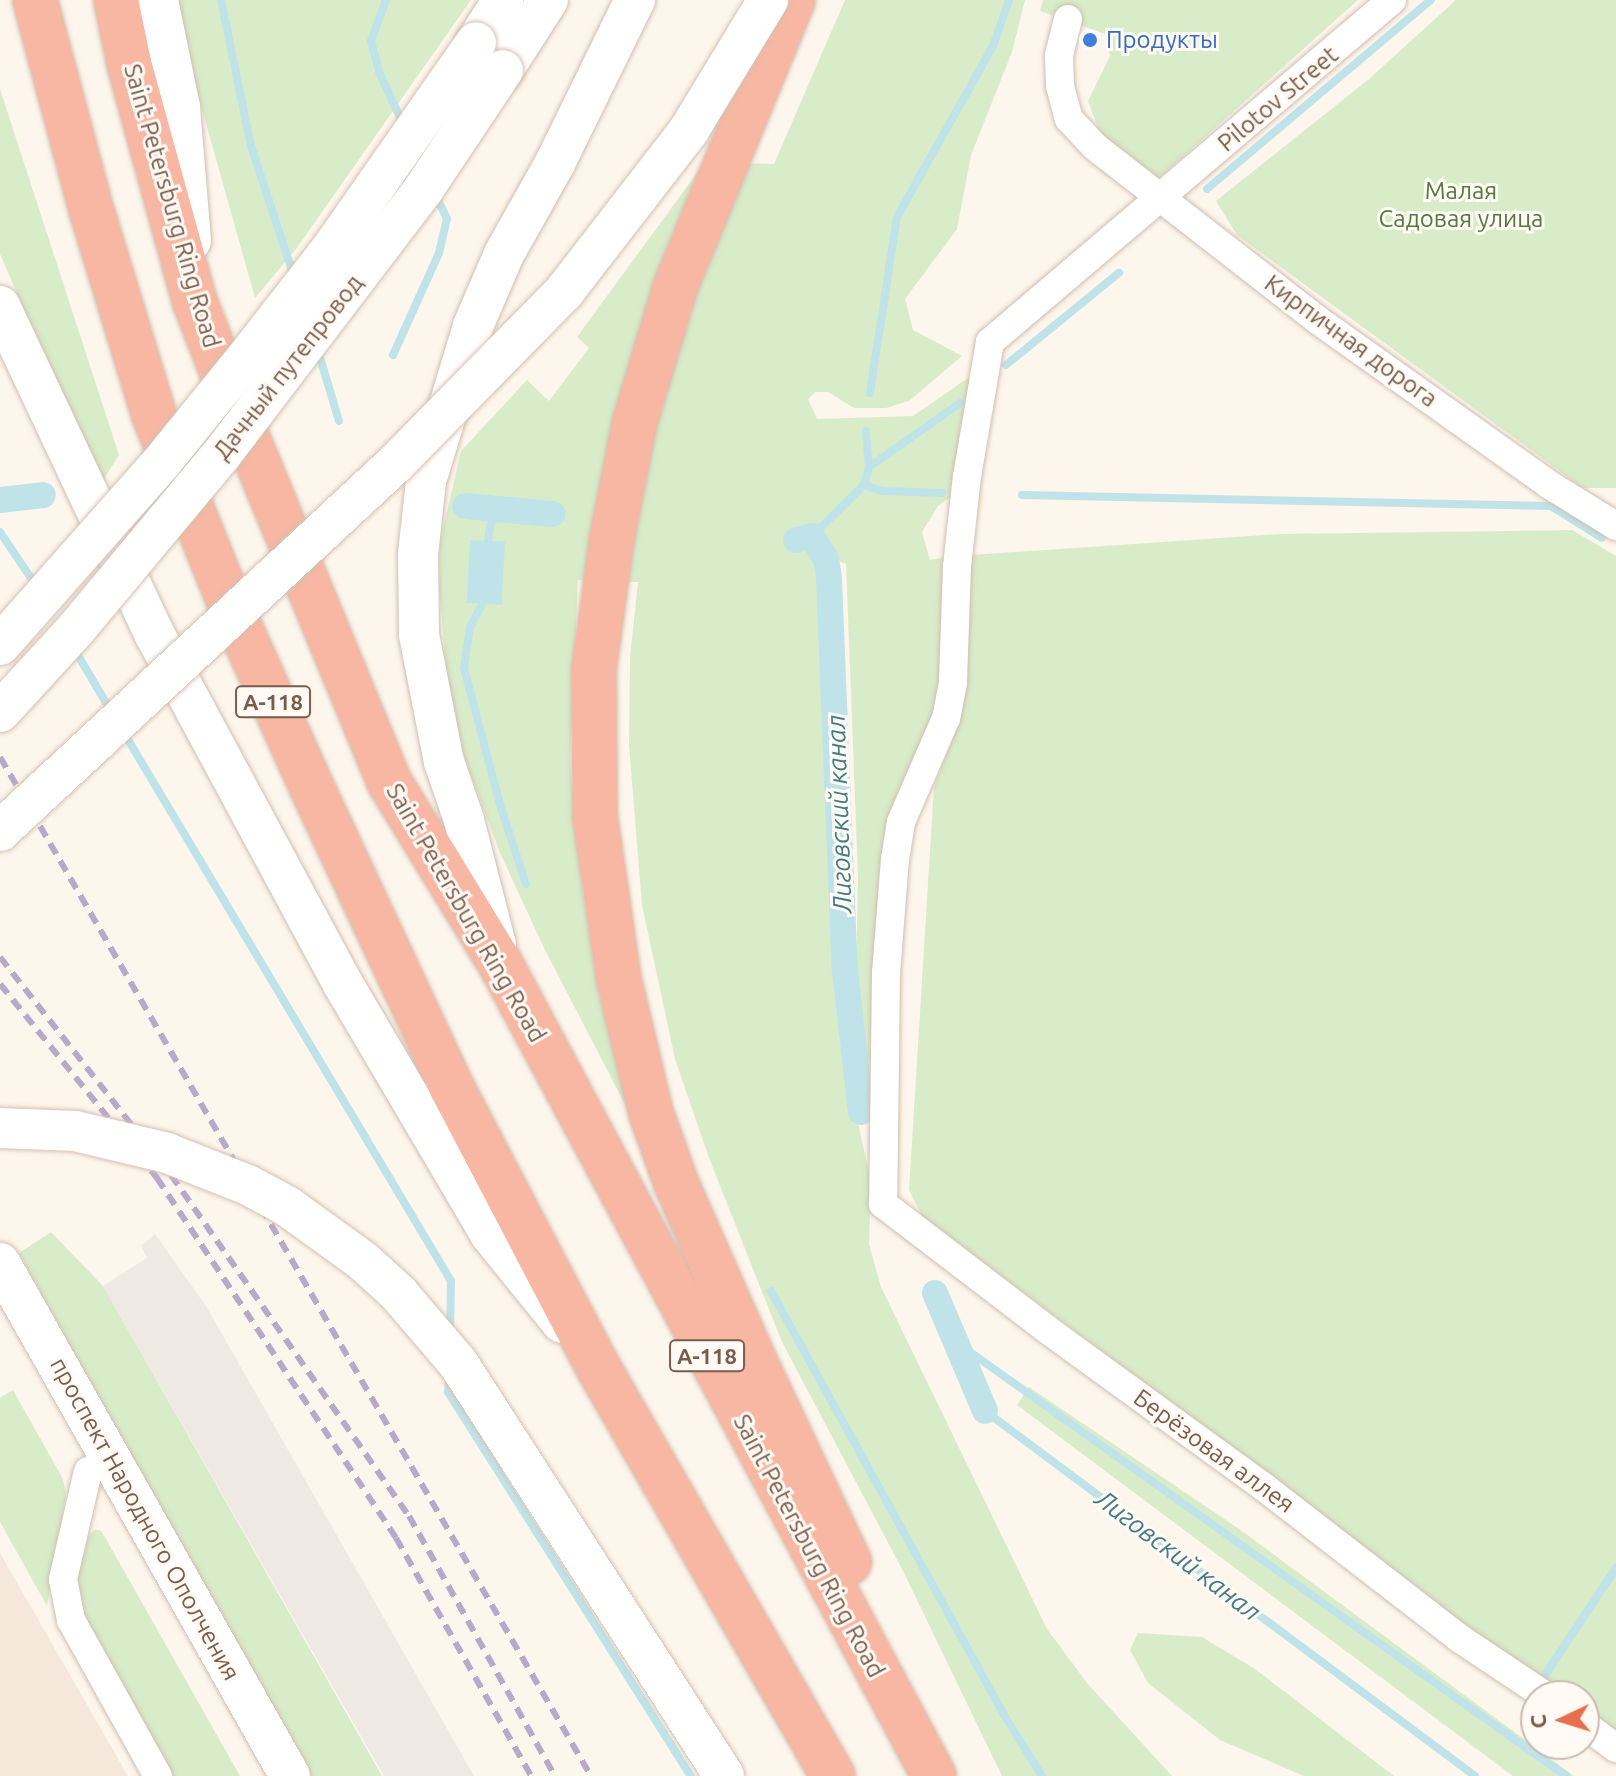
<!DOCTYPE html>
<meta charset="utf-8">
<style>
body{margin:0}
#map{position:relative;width:1616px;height:1776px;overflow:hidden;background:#fdf6ec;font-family:Ubuntu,sans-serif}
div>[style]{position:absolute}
.residential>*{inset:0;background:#f5e8da}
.industrial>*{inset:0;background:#efe9e4}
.green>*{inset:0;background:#d8ecc9}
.water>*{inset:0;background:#bfe3e8;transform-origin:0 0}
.stream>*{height:8px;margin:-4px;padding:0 4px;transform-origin:4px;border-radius:4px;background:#bfe3e8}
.canal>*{height:26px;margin:-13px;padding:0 13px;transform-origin:13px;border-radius:13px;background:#bfe3e8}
.roads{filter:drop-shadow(0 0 2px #d1beb0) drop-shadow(0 0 2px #d1beb0)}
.minor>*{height:28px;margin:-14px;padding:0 14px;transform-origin:14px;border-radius:14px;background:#fff}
.secondary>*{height:40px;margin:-20px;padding:0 20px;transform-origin:20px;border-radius:20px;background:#fff}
.motorway>*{height:44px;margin:-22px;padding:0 22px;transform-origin:22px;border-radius:22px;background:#f7b7a3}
.rail>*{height:6px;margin-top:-3px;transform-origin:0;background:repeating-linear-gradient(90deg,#b9a8c9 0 12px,transparent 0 20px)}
.bridges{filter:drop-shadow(0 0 2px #d6c0b0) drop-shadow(0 0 2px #d6c0b0)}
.secondary-bridge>*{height:40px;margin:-20px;padding:0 20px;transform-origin:20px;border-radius:20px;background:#fff}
.dots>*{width:22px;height:22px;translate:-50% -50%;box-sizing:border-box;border:4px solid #fffaf3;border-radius:50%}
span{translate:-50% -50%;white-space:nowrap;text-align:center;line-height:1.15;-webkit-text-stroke:6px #fffaf3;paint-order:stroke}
.shield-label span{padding:2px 6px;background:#fffaf3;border:2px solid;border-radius:6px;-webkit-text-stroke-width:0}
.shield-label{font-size:22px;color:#7a5c4d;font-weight:700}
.shop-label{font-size:24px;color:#366cbe}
.left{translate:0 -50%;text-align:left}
.street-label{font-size:24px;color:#7a5c4d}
.park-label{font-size:24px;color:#537a41}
.water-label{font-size:26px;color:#437c86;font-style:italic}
.north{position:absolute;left:1520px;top:1680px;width:80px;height:80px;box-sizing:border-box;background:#fffaf3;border:2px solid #cabbb1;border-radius:50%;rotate:266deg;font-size:22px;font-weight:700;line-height:32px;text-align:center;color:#7a5c4d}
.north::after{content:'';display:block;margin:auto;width:28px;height:36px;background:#e76f51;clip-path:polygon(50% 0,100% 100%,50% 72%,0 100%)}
</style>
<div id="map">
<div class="residential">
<i style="clip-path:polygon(0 1553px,128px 1776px,0 1776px)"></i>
</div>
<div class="industrial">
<i style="clip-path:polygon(155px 1234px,206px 1306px,474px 1776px,384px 1776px,103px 1286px,147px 1258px,141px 1246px)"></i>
</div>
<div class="green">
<i style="clip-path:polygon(177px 0,471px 0,296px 249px,255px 298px,188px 59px)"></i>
<i style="clip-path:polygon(845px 0,1025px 0,1012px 52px,971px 155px,957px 229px,905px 299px,913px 330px,962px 356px,909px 401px,886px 408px,854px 408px,828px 392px,815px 392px,808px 399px,817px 419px,913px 416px,978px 371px,954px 494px,938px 506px,922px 532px,930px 560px,952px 556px,946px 682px,918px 763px,878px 1100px,867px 1054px,856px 973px,858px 877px,846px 564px,822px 554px,840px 1041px,871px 1182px,869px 1244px,881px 1287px,1047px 1629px,1087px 1683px,1172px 1776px,1002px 1776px,903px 1571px,782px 1342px,709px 1158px,675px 1059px,642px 905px,629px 745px,630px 657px,638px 582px,578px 580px,570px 763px,582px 887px,598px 992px,632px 1108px,629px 1112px,545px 950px,500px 853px,461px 748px,447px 680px,439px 584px,440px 542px,461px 451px,527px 380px,549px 401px,589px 348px,577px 337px,705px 162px,774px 164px)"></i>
<i style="clip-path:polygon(1043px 0,1358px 0,1159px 178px,1101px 136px,1088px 101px,1110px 56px,1105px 34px,1040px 11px)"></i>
<i style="clip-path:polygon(1456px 0,1616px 0,1616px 488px,1583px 488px,1237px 235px,1216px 201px,1369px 79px)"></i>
<i style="clip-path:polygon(0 89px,119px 455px,100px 485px,0 254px)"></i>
<i style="clip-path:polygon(1572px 530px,1616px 556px,1616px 1736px,1584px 1712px,1584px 1696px,1562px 1696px,1464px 1628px,1272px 1479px,922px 1216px,909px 1190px,934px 787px,958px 724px,967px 685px,971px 555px,1281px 534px)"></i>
<i style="clip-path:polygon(51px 1232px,103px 1286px,382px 1776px,307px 1776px,19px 1253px)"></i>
<i style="clip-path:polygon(1029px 1387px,1242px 1531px,1574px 1776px,1513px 1776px,1017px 1405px)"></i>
<i style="clip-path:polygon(13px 1390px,63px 1479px,66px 1494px,47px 1606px,0 1522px,0 1398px)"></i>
<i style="clip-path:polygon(94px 1530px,100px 1530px,106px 1539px,240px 1776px,170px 1776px,81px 1616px,77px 1576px,89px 1536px)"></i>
<i style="clip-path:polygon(1138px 1633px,1202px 1637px,1255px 1669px,1394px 1776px,1304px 1776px,1220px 1740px,1148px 1683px,1130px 1650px)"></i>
</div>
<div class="water">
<i style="left:470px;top:540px;width:35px;height:63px;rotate:3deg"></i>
</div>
<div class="stream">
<i style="left:221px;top:0;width:149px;rotate:78.4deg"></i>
<i style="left:251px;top:146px;width:138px;rotate:71.8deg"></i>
<i style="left:386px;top:0;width:44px;rotate:110.1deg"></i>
<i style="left:371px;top:41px;width:34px;rotate:75deg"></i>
<i style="left:380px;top:74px;width:57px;rotate:65.2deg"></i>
<i style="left:1207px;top:189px;width:293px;rotate:-40.2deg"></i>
<i style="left:318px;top:351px;width:73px;rotate:73.3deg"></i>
<i style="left:393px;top:355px;width:112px;rotate:-65.7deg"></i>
<i style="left:439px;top:253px;width:35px;rotate:-77deg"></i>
<i style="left:447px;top:219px;width:29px;rotate:-115deg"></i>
<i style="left:1006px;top:365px;width:146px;rotate:-39.2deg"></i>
<i style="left:870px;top:393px;width:178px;rotate:-81.3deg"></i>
<i style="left:897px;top:217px;width:196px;rotate:-60.7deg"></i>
<i style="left:993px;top:46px;width:49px;rotate:-70.8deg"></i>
<i style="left:869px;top:467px;width:111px;rotate:-35.1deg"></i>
<i style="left:864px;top:485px;width:20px;rotate:18deg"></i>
<i style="left:883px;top:491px;width:59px;rotate:1.9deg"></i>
<i style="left:1022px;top:495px;width:529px;rotate:1.19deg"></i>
<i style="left:1551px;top:506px;width:60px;rotate:32.1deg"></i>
<i style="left:0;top:532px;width:66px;rotate:56.1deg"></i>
<i style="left:812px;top:536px;width:73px;rotate:-44.4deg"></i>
<i style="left:864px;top:485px;width:19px;rotate:-74deg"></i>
<i style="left:869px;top:467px;width:36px;rotate:-95deg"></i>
<i style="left:488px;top:541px;width:33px;rotate:-81deg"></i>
<i style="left:482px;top:604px;width:27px;rotate:117deg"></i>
<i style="left:470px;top:628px;width:40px;rotate:98.5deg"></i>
<i style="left:464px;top:668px;width:145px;rotate:75.2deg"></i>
<i style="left:501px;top:808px;width:80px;rotate:71.8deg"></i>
<i style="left:73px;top:647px;width:74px;rotate:59.3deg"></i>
<i style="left:124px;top:733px;width:638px;rotate:59.17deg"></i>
<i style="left:451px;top:1281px;width:52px;rotate:91.1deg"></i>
<i style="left:771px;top:1291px;width:484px;rotate:61.2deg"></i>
<i style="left:1004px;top:1715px;width:72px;rotate:58.1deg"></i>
<i style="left:956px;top:1342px;width:749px;rotate:35.43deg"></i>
<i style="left:449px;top:1375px;width:17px;rotate:93deg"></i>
<i style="left:448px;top:1392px;width:454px;rotate:57.7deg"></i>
<i style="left:985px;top:1411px;width:611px;rotate:36.68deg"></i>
<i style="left:1539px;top:1684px;width:139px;rotate:-56.4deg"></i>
</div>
<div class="canal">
<i style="left:0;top:500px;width:43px;rotate:-6.6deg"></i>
<i style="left:465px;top:506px;width:88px;rotate:5.2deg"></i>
<i style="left:796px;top:540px;width:16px;rotate:-14deg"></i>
<i style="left:812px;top:536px;width:27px;rotate:59deg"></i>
<i style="left:826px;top:559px;width:20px;rotate:81deg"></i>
<i style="left:829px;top:579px;width:391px;rotate:87.7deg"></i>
<i style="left:845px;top:970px;width:143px;rotate:83.6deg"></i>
<i style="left:935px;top:1293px;width:128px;rotate:67deg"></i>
</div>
<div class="roads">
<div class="minor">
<i style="left:1392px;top:0;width:528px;rotate:139.61deg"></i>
<i style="left:990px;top:342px;width:136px;rotate:99.7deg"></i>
<i style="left:967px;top:476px;width:91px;rotate:96.3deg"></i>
<i style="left:957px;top:566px;width:117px;rotate:92deg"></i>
<i style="left:953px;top:683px;width:36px;rotate:101deg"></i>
<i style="left:946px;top:718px;width:113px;rotate:113.4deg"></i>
<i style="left:901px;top:822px;width:37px;rotate:99deg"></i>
<i style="left:895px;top:859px;width:114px;rotate:94.5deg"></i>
<i style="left:886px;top:973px;width:231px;rotate:90.7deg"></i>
<i style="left:883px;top:1204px;width:204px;rotate:37.4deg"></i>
<i style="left:1045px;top:1328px;width:272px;rotate:36deg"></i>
<i style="left:1265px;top:1488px;width:245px;rotate:37.7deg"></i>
<i style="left:1459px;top:1638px;width:105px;rotate:33.7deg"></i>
<i style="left:1068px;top:19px;width:38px;rotate:104deg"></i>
<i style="left:1059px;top:56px;width:30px;rotate:88deg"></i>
<i style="left:1060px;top:86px;width:34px;rotate:75deg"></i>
<i style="left:1069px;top:119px;width:37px;rotate:47deg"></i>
<i style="left:1094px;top:146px;width:285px;rotate:37.9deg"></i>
<i style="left:1319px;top:321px;width:281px;rotate:35.4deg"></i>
<i style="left:1548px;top:484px;width:80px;rotate:31.7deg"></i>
<i style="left:88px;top:1471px;width:111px;rotate:103deg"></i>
<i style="left:63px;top:1579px;width:42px;rotate:79deg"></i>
<i style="left:71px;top:1620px;width:179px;rotate:60.9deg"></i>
<i style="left:1584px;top:1724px;width:40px;rotate:37deg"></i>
</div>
<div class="secondary">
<i style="left:158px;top:0;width:109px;rotate:78.4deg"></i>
<i style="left:180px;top:107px;width:134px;rotate:85.3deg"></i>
<i style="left:476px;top:42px;width:50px;rotate:-57.3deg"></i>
<i style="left:503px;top:70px;width:83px;rotate:-57.3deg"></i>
<i style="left:0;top:306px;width:364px;rotate:64.8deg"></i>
<i style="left:155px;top:635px;width:396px;rotate:61.7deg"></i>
<i style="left:343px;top:984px;width:290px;rotate:59.5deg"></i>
<i style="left:490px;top:1234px;width:114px;rotate:51deg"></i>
<i style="left:496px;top:945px;width:129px;rotate:-104.4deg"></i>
<i style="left:464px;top:820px;width:61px;rotate:-109deg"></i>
<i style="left:444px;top:762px;width:129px;rotate:-101.1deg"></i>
<i style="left:419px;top:635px;width:81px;rotate:-90.7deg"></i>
<i style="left:418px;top:554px;width:73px;rotate:-83.7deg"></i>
<i style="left:426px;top:481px;width:162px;rotate:-73.1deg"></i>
<i style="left:473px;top:326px;width:78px;rotate:-66.7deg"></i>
<i style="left:504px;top:254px;width:104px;rotate:-60.7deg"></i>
<i style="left:555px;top:163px;width:182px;rotate:-63.9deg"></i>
<i style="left:0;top:1263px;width:589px;rotate:60.52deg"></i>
</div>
<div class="motorway">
<i style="left:35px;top:0;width:220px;rotate:75deg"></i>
<i style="left:92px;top:212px;width:212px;rotate:73deg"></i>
<i style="left:154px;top:415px;width:212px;rotate:68.1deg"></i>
<i style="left:233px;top:612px;width:195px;rotate:65.8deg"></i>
<i style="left:313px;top:790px;width:329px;rotate:65deg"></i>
<i style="left:452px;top:1088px;width:317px;rotate:62.4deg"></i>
<i style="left:599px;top:1369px;width:469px;rotate:60.1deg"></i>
<i style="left:116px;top:0;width:64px;rotate:78.3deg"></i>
<i style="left:129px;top:63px;width:248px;rotate:74.6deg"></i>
<i style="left:195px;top:302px;width:134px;rotate:69deg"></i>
<i style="left:243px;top:427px;width:385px;rotate:67.6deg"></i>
<i style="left:390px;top:783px;width:213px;rotate:58.6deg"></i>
<i style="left:501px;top:965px;width:919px;rotate:61.9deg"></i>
<i style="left:793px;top:0;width:311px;rotate:112.3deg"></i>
<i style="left:675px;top:288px;width:139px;rotate:106.7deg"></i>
<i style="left:635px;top:421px;width:119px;rotate:101.1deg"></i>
<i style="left:612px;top:538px;width:132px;rotate:97.8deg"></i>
<i style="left:594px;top:669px;width:147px;rotate:89.6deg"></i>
<i style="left:595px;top:816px;width:166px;rotate:81.7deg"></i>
<i style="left:619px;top:980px;width:137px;rotate:76.5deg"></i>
<i style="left:651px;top:1113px;width:74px;rotate:70.3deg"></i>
<i style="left:676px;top:1183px;width:198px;rotate:66.2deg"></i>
<i style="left:756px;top:1364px;width:219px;rotate:64.8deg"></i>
</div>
</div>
<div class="rail">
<i style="left:0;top:757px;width:1178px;rotate:59.89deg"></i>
<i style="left:0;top:957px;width:277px;rotate:51.9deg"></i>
<i style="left:171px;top:1175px;width:416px;rotate:55.1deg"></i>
<i style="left:409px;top:1516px;width:298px;rotate:60.7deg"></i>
<i style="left:0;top:984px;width:250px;rotate:51deg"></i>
<i style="left:157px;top:1178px;width:432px;rotate:56.4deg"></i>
<i style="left:396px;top:1538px;width:274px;rotate:60.4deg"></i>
</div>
<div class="bridges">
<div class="secondary-bridge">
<i style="left:0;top:645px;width:243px;rotate:-48.5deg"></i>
<i style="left:161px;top:463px;width:148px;rotate:-51deg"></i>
<i style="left:254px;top:348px;width:127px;rotate:-52deg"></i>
<i style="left:332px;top:248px;width:251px;rotate:-55deg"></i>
<i style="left:0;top:712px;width:113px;rotate:-47.5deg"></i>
<i style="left:76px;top:629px;width:228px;rotate:-50.2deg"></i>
<i style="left:222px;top:454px;width:332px;rotate:-52.7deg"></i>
<i style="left:423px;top:190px;width:144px;rotate:-56.3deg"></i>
<i style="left:0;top:831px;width:539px;rotate:-42.9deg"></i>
<i style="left:395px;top:464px;width:241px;rotate:-45.5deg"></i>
<i style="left:564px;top:292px;width:205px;rotate:-52.3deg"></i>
<i style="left:689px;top:130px;width:152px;rotate:-58.7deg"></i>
<i style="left:0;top:1128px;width:75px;rotate:2.3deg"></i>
<i style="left:75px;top:1131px;width:95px;rotate:13.4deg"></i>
<i style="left:167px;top:1153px;width:87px;rotate:21.6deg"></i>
<i style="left:248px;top:1185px;width:44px;rotate:28.3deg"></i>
<i style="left:287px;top:1206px;width:94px;rotate:35.9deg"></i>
<i style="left:363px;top:1261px;width:49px;rotate:42.5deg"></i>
<i style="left:399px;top:1294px;width:91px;rotate:49.5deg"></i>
<i style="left:458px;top:1363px;width:491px;rotate:57.2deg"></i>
</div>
</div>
<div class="dots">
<i style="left:1090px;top:40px;background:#3f7fe0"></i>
</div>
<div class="shield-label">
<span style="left:273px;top:702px">А-118</span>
<span style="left:707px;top:1356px">А-118</span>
</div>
<div class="shop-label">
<span class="left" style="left:1106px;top:40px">Продукты</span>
</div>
<div class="street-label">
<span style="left:1278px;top:99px;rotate:-40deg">Pilotov Street</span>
<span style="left:172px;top:206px;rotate:74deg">Saint Petersburg Ring Road</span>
<span style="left:1351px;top:341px;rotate:36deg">Кирпичная дорога</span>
<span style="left:288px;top:367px;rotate:-52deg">Дачный путепровод</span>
<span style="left:466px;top:913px;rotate:60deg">Saint Petersburg Ring Road</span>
<span style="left:1214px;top:1451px;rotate:36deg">Берёзовая аллея</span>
<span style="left:145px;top:1519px;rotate:61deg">проспект Народного Ополчения</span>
<span style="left:809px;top:1546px;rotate:62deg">Saint Petersburg Ring Road</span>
</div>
<div class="park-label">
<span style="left:1461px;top:205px">Малая<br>Садовая улица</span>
</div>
<div class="water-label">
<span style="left:839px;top:814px;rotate:-92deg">Лиговский канал</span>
<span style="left:1178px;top:1555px;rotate:37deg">Лиговский канал</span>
</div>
<div class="north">С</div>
</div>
